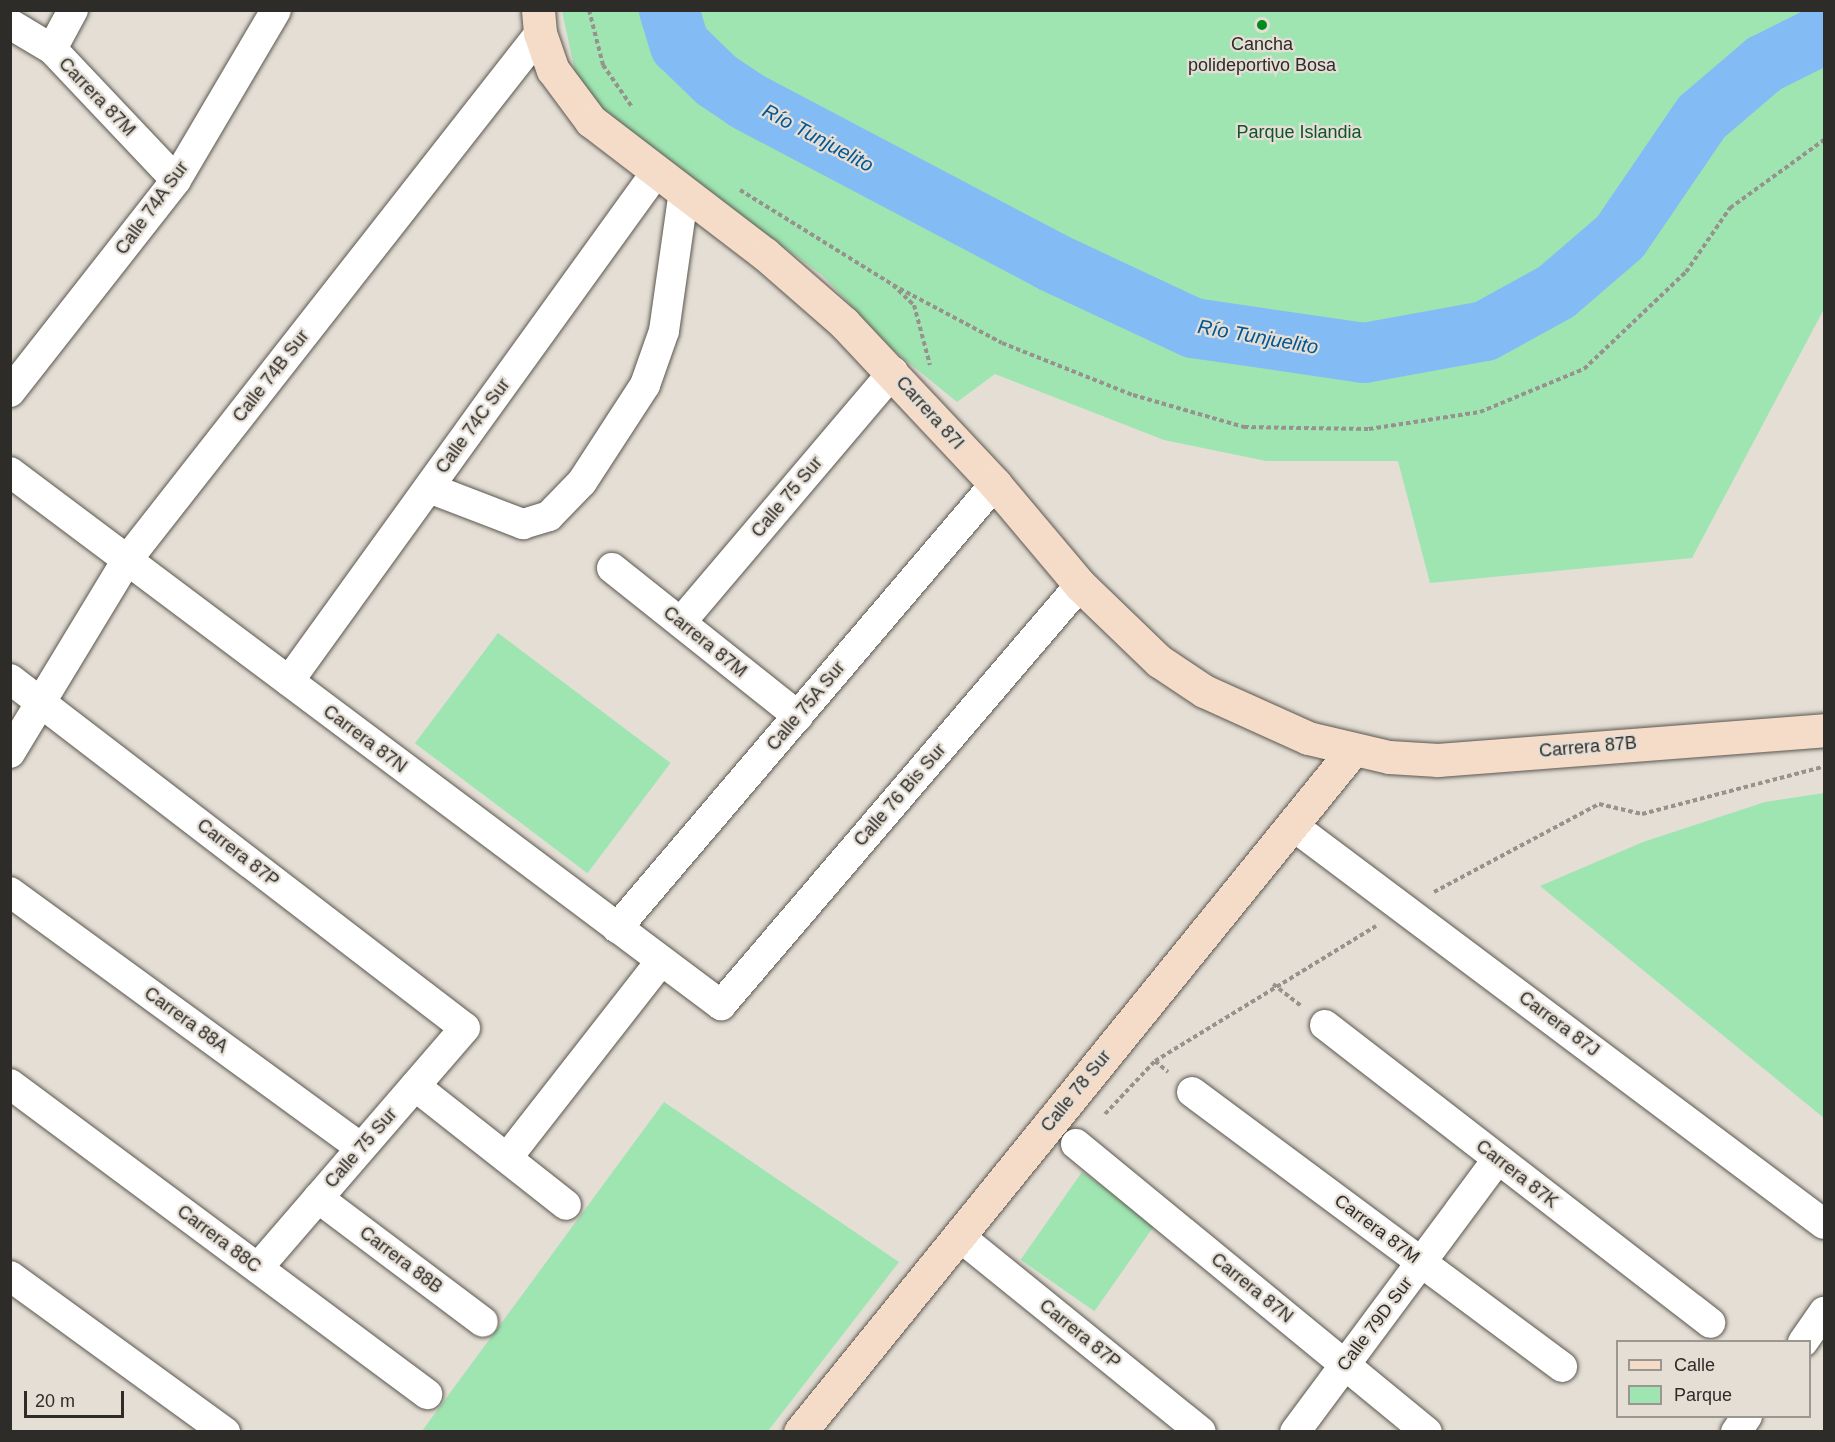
<!DOCTYPE html>
<meta charset="utf-8">
<style>
body{margin:0}
#map{position:relative;width:1835px;height:1442px;overflow:hidden;background:#e4ded5;font-family:Arial,sans-serif}
div>[style]{position:absolute}
.green>*{inset:0;background:#9fe5b2;transform-origin:0 0}
.river>*{height:60px;margin:-30px;padding:0 30px;transform-origin:30px;border-radius:30px;background:#83bcf5}
.path>*{height:4px;margin-top:-2px;transform-origin:0;background:repeating-linear-gradient(90deg,#96928c 0 4.5px,transparent 0 7.5px)}
.roads{filter:drop-shadow(0 0 2px #5b574f) drop-shadow(0 0 2px #5b574f)}
.street>*{height:30px;margin:-15px;padding:0 15px;transform-origin:15px;border-radius:15px;background:#fff}
.secondary>*{height:33px;margin:-16.5px;padding:0 16.5px;transform-origin:16.5px;border-radius:16.5px;background:#f5dcc9}
.dots>*{width:16px;height:16px;translate:-50% -50%;box-sizing:border-box;border:3px solid #e4ded5;border-radius:50%}
span{translate:-50% -50%;white-space:nowrap;text-align:center;line-height:1.15;-webkit-text-stroke:4.5px #e4ded5;paint-order:stroke}
.poi-label{font-size:18px;color:#2e2c29}
.street-label{font-size:18px;color:#2e2c29}
.park-label{font-size:18px;color:#0f542d}
.water-label{font-size:20px;color:#005796;font-style:italic}
.frame{position:absolute;inset:0;border:12px solid #2e2c29;pointer-events:none}
.legend{position:absolute;left:1616px;top:1340px;width:195px;height:78px;box-sizing:border-box;background:#e4ded5;border:2px solid #9b9790;margin:0;padding:8px 10px;list-style:none;font-size:18px;color:#2e2c29}
.legend li{display:flex;align-items:center;gap:12px;height:30px}
.legend b{width:30px;border:2px solid #9b9790}
.scale{position:absolute;left:24px;top:1391px;width:100px;height:27px;box-sizing:border-box;border:3px solid #2e2c29;border-top:0;padding-left:8px;font-size:18px;line-height:21px;white-space:nowrap;color:#2e2c29;-webkit-text-stroke:4px #e4ded5;paint-order:stroke}
</style>
<div id="map">
<div class="green">
<i style="clip-path:polygon(562px 11px,1824px 11px,1824px 309px,1692px 558px,1430px 583px,1398px 461px,1266px 461px,1164px 440px,995px 374px,957px 402px,893px 350px,822px 275px,605px 116px,576px 76px)"></i>
<i style="left:498px;top:633px;width:216px;height:138px;rotate:37deg"></i>
<i style="clip-path:polygon(1824px 793px,1824px 1118px,1540px 886px,1643px 842px,1765px 802px)"></i>
<i style="clip-path:polygon(664px 1102px,899px 1262px,768px 1431px,422px 1431px)"></i>
<i style="left:1082px;top:1172px;width:90px;height:107px;rotate:35deg"></i>
</div>
<div class="river">
<i style="left:669px;top:10px;width:37px;rotate:73deg"></i>
<i style="left:680px;top:45px;width:50px;rotate:44.2deg"></i>
<i style="left:716px;top:80px;width:37px;rotate:34deg"></i>
<i style="left:747px;top:101px;width:345px;rotate:27.8deg"></i>
<i style="left:1052px;top:262px;width:156px;rotate:25.1deg"></i>
<i style="left:1193px;top:328px;width:173px;rotate:8.3deg"></i>
<i style="left:1364px;top:353px;width:123px;rotate:-10.3deg"></i>
<i style="left:1485px;top:331px;width:81px;rotate:-28.8deg"></i>
<i style="left:1556px;top:292px;width:84px;rotate:-40.7deg"></i>
<i style="left:1620px;top:237px;width:145px;rotate:-55.7deg"></i>
<i style="left:1702px;top:117px;width:82px;rotate:-40.5deg"></i>
<i style="left:1764px;top:64px;width:67px;rotate:-26.6deg"></i>
</div>
<div class="path">
<i style="left:589px;top:10px;width:57px;rotate:75.7deg"></i>
<i style="left:603px;top:65px;width:51px;rotate:55.4deg"></i>
<i style="left:740px;top:190px;width:180px;rotate:31.8deg"></i>
<i style="left:893px;top:285px;width:29px;rotate:44deg"></i>
<i style="left:914px;top:305px;width:62px;rotate:75.1deg"></i>
<i style="left:893px;top:285px;width:123px;rotate:28deg"></i>
<i style="left:1002px;top:343px;width:141px;rotate:21.7deg"></i>
<i style="left:1133px;top:395px;width:116px;rotate:16.1deg"></i>
<i style="left:1244px;top:427px;width:125px;rotate:0.9deg"></i>
<i style="left:1369px;top:429px;width:112px;rotate:-8.7deg"></i>
<i style="left:1480px;top:412px;width:113px;rotate:-22.5deg"></i>
<i style="left:1584px;top:369px;width:141px;rotate:-43.6deg"></i>
<i style="left:1686px;top:272px;width:78px;rotate:-55.5deg"></i>
<i style="left:1730px;top:208px;width:116px;rotate:-35.9deg"></i>
<i style="left:1434px;top:892px;width:187px;rotate:-28.1deg"></i>
<i style="left:1599px;top:804px;width:44px;rotate:13.1deg"></i>
<i style="left:1642px;top:814px;width:187px;rotate:-14.6deg"></i>
<i style="left:1273px;top:984px;width:36px;rotate:38deg"></i>
<i style="left:1155px;top:1061px;width:17px;rotate:40deg"></i>
<i style="left:1105px;top:1114px;width:73px;rotate:-46.7deg"></i>
<i style="left:1155px;top:1061px;width:259px;rotate:-31.4deg"></i>
</div>
<div class="roads">
<div class="street">
<i style="left:10px;top:24px;width:49px;rotate:30.8deg"></i>
<i style="left:52px;top:49px;width:180px;rotate:46.6deg"></i>
<i style="left:52px;top:49px;width:44px;rotate:-61.7deg"></i>
<i style="left:10px;top:392px;width:269px;rotate:-51.9deg"></i>
<i style="left:176px;top:180px;width:197px;rotate:-59.5deg"></i>
<i style="left:10px;top:472px;width:889px;rotate:36.86deg"></i>
<i style="left:721px;top:1005px;width:553px;rotate:-49.48deg"></i>
<i style="left:429px;top:488px;width:101px;rotate:21deg"></i>
<i style="left:523px;top:524px;width:27px;rotate:-17deg"></i>
<i style="left:549px;top:516px;width:47px;rotate:-45.9deg"></i>
<i style="left:582px;top:482px;width:116px;rotate:-57deg"></i>
<i style="left:645px;top:385px;width:57px;rotate:-70.6deg"></i>
<i style="left:664px;top:331px;width:141px;rotate:-81.9deg"></i>
<i style="left:612px;top:568px;width:238px;rotate:38.5deg"></i>
<i style="left:681px;top:622px;width:328px;rotate:-49.7deg"></i>
<i style="left:10px;top:679px;width:573px;rotate:37.49deg"></i>
<i style="left:465px;top:1028px;width:317px;rotate:130.8deg"></i>
<i style="left:289px;top:681px;width:629px;rotate:-54.19deg"></i>
<i style="left:10px;top:753px;width:226px;rotate:-58.8deg"></i>
<i style="left:127px;top:560px;width:670px;rotate:-51.91deg"></i>
<i style="left:1292px;top:825px;width:665px;rotate:36.87deg"></i>
<i style="left:10px;top:892px;width:434px;rotate:36.1deg"></i>
<i style="left:617px;top:928px;width:583px;rotate:-49.59deg"></i>
<i style="left:1325px;top:1025px;width:487px;rotate:37.7deg"></i>
<i style="left:10px;top:1084px;width:520px;rotate:36.63deg"></i>
<i style="left:415px;top:1086px;width:192px;rotate:38.2deg"></i>
<i style="left:1192px;top:1092px;width:461px;rotate:36.6deg"></i>
<i style="left:1076px;top:1144px;width:454px;rotate:39.4deg"></i>
<i style="left:507px;top:1158px;width:250px;rotate:-52deg"></i>
<i style="left:318px;top:1198px;width:206px;rotate:36.9deg"></i>
<i style="left:959px;top:1236px;width:311px;rotate:39deg"></i>
<i style="left:10px;top:1276px;width:266px;rotate:36deg"></i>
<i style="left:1803px;top:1342px;width:37px;rotate:-55deg"></i>
<i style="left:1295px;top:1432px;width:340px;rotate:-53.4deg"></i>
<i style="left:1736px;top:1432px;width:19px;rotate:-55deg"></i>
</div>
<div class="secondary">
<i style="left:538px;top:10px;width:23px;rotate:85deg"></i>
<i style="left:540px;top:33px;width:39px;rotate:71deg"></i>
<i style="left:553px;top:70px;width:64px;rotate:53.3deg"></i>
<i style="left:591px;top:121px;width:219px;rotate:37.4deg"></i>
<i style="left:765px;top:254px;width:105px;rotate:41.1deg"></i>
<i style="left:844px;top:323px;width:221px;rotate:46.8deg"></i>
<i style="left:995px;top:484px;width:132px;rotate:49.9deg"></i>
<i style="left:1080px;top:585px;width:110px;rotate:43.9deg"></i>
<i style="left:1159px;top:661px;width:54px;rotate:33.7deg"></i>
<i style="left:1204px;top:691px;width:114px;rotate:24.3deg"></i>
<i style="left:1308px;top:738px;width:83px;rotate:13.2deg"></i>
<i style="left:1389px;top:757px;width:49px;rotate:3.5deg"></i>
<i style="left:1438px;top:760px;width:387px;rotate:-4.4deg"></i>
<i style="left:800px;top:1432px;width:877px;rotate:-50.97deg"></i>
</div>
</div>
<div class="dots">
<i style="left:1262px;top:25px;background:#008c1a"></i>
</div>
<div class="poi-label">
<span style="left:1262px;top:55px">Cancha<br>polideportivo Bosa</span>
</div>
<div class="street-label">
<span style="left:97px;top:97px;rotate:46deg">Carrera 87M</span>
<span style="left:152px;top:208px;rotate:-54deg">Calle 74A Sur</span>
<span style="left:271px;top:376px;rotate:-52deg">Calle 74B Sur</span>
<span style="left:930px;top:413px;rotate:48deg">Carrera 87I</span>
<span style="left:473px;top:426px;rotate:-54deg">Calle 74C Sur</span>
<span style="left:787px;top:497px;rotate:-50deg">Calle 75 Sur</span>
<span style="left:705px;top:642px;rotate:39deg">Carrera 87M</span>
<span style="left:806px;top:706px;rotate:-50deg">Calle 75A Sur</span>
<span style="left:365px;top:739px;rotate:37deg">Carrera 87N</span>
<span style="left:1588px;top:747px;rotate:-5deg">Carrera 87B</span>
<span style="left:900px;top:795px;rotate:-49deg">Calle 76 Bis Sur</span>
<span style="left:238px;top:853px;rotate:38deg">Carrera 87P</span>
<span style="left:186px;top:1020px;rotate:36deg">Carrera 88A</span>
<span style="left:1559px;top:1024px;rotate:37deg">Carrera 87J</span>
<span style="left:1076px;top:1091px;rotate:-51deg">Calle 78 Sur</span>
<span style="left:361px;top:1148px;rotate:-49deg">Calle 75 Sur</span>
<span style="left:1517px;top:1174px;rotate:38deg">Carrera 87K</span>
<span style="left:1377px;top:1229px;rotate:37deg">Carrera 87M</span>
<span style="left:219px;top:1239px;rotate:37deg">Carrera 88C</span>
<span style="left:401px;top:1260px;rotate:37deg">Carrera 88B</span>
<span style="left:1252px;top:1288px;rotate:39deg">Carrera 87N</span>
<span style="left:1375px;top:1324px;rotate:-53deg">Calle 79D Sur</span>
<span style="left:1080px;top:1334px;rotate:39deg">Carrera 87P</span>
</div>
<div class="park-label">
<span style="left:1299px;top:132px">Parque Islandia</span>
</div>
<div class="water-label">
<span style="left:818px;top:138px;rotate:28deg">Río Tunjuelito</span>
<span style="left:1258px;top:337px;rotate:10deg">Río Tunjuelito</span>
</div>
<div class="frame"></div>
<ul class="legend">
<li><b style="height:8px;background:#f5dcc9"></b>Calle</li>
<li><b style="height:16px;background:#9fe5b2"></b>Parque</li>
</ul>
<div class="scale">20 m</div>
</div>
